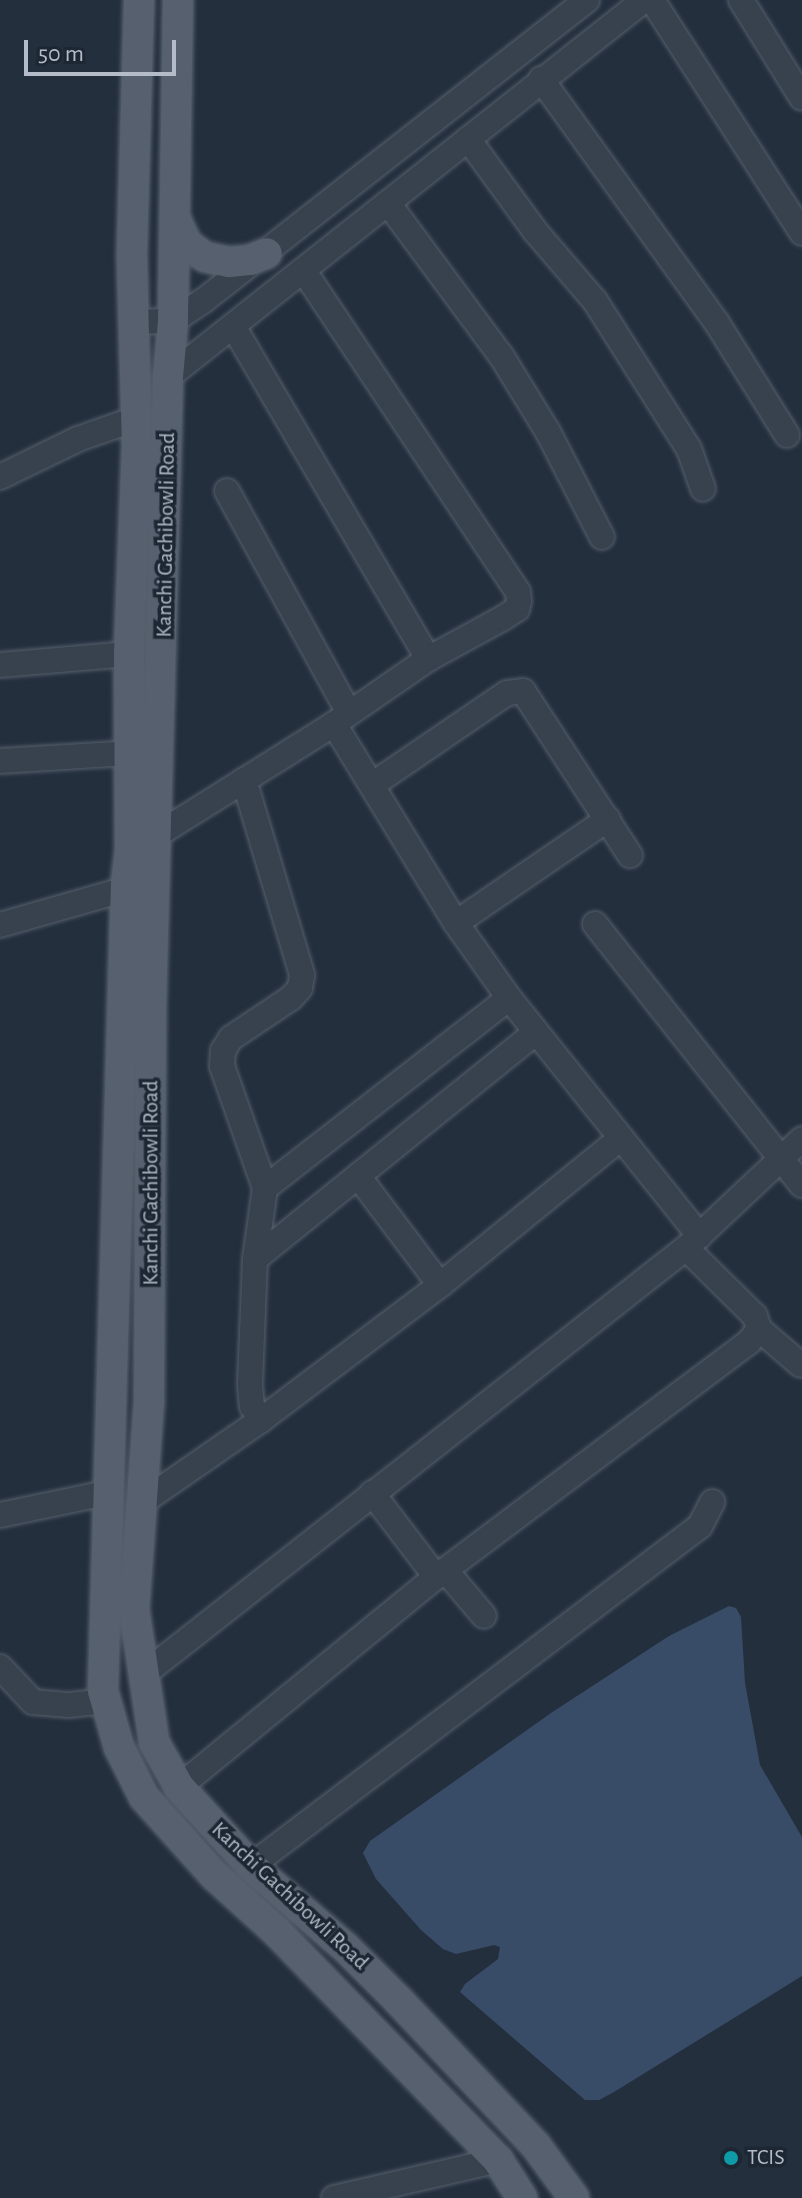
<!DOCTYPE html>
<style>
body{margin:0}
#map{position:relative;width:802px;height:2198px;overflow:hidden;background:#242f3e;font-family:"Alegreya Sans",sans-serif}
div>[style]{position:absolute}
.water>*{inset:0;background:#394c67}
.roads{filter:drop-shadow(0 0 2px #565f6c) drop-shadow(0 0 2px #565f6c)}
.minor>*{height:24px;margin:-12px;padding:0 12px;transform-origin:12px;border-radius:12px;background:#38414e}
.major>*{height:30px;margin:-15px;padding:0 15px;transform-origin:15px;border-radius:15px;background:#56606e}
.dots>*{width:22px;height:22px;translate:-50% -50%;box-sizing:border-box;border:4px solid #1d2633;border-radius:50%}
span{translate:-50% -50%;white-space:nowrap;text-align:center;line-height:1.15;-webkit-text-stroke:7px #1d2633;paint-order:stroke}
.street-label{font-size:22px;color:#b4bcc9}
.poi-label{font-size:22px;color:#b4bcc9}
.left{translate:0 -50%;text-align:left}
.scale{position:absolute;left:24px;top:40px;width:152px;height:36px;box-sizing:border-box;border:4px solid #b4bcc9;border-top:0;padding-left:10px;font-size:24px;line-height:28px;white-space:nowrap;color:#b4bcc9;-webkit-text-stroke:6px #1d2633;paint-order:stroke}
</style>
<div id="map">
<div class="water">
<i style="clip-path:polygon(729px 1606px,736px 1608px,741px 1617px,745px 1683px,760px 1765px,802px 1837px,802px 1976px,614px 2092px,599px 2100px,585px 2100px,460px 1992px,465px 1984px,498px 1959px,500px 1947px,494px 1945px,456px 1954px,443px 1949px,421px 1930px,376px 1879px,363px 1853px,370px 1841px,551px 1713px,669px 1636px)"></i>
</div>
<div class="roads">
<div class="minor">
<i style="left:652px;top:0;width:277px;rotate:57.2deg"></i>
<i style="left:741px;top:0;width:115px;rotate:58.1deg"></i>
<i style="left:541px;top:79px;width:301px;rotate:54.2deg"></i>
<i style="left:717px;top:323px;width:132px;rotate:58deg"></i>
<i style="left:468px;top:139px;width:114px;rotate:53.9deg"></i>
<i style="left:535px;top:231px;width:92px;rotate:49.4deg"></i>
<i style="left:595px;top:301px;width:175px;rotate:57.6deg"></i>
<i style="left:689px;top:449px;width:42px;rotate:70.7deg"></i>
<i style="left:388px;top:203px;width:192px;rotate:53.5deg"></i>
<i style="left:502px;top:357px;width:88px;rotate:58.5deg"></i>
<i style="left:548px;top:432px;width:118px;rotate:62.8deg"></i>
<i style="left:135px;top:322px;width:38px;rotate:-2deg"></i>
<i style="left:173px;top:321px;width:36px;rotate:-34deg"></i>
<i style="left:203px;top:301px;width:488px;rotate:-38.1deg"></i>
<i style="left:233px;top:326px;width:386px;rotate:59.6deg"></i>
<i style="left:168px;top:377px;width:607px;rotate:-38.38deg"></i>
<i style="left:0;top:477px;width:87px;rotate:-26deg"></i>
<i style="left:78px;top:439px;width:60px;rotate:-19.3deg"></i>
<i style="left:227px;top:491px;width:253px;rotate:61.2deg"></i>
<i style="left:0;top:665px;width:129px;rotate:-4.9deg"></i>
<i style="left:334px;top:724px;width:233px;rotate:58.5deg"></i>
<i style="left:456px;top:923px;width:92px;rotate:54.8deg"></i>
<i style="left:509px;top:998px;width:305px;rotate:51.3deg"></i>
<i style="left:0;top:761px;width:129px;rotate:-3.5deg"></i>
<i style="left:244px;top:780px;width:203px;rotate:73.4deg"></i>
<i style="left:302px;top:975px;width:13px;rotate:99deg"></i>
<i style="left:300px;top:988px;width:13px;rotate:132deg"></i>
<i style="left:291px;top:998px;width:72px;rotate:146.3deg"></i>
<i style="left:231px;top:1038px;width:15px;rotate:122deg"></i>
<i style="left:223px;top:1051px;width:15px;rotate:94deg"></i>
<i style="left:222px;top:1066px;width:129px;rotate:70.6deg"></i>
<i style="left:265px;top:1188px;width:72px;rotate:98deg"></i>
<i style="left:255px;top:1259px;width:126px;rotate:92.3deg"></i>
<i style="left:250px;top:1385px;width:21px;rotate:85deg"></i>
<i style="left:252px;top:1406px;width:17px;rotate:57deg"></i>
<i style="left:372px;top:785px;width:163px;rotate:-34.3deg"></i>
<i style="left:507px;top:693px;width:16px;rotate:-7deg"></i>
<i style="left:523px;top:691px;width:196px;rotate:56.9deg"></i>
<i style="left:157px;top:835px;width:209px;rotate:-32.1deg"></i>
<i style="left:334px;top:724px;width:114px;rotate:-34.7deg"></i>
<i style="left:428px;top:659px;width:85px;rotate:-28.7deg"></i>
<i style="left:503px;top:618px;width:17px;rotate:-33deg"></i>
<i style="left:517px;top:609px;width:8px;rotate:-76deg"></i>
<i style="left:519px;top:601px;width:9px;rotate:-96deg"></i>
<i style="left:518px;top:592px;width:387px;rotate:-123.7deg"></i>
<i style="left:456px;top:923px;width:184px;rotate:-34.4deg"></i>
<i style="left:595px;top:924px;width:333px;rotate:51.6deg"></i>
<i style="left:0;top:925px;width:131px;rotate:-15.9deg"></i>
<i style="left:358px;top:1176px;width:136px;rotate:53deg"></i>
<i style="left:265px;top:1188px;width:309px;rotate:-37.9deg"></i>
<i style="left:686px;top:1248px;width:97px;rotate:44.6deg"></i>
<i style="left:755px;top:1316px;width:14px;rotate:73deg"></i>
<i style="left:759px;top:1329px;width:55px;rotate:40.6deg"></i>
<i style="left:255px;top:1259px;width:360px;rotate:-38.9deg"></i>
<i style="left:372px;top:1493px;width:106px;rotate:52.7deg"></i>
<i style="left:141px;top:1503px;width:146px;rotate:-34.7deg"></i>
<i style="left:261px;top:1420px;width:224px;rotate:-37deg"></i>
<i style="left:440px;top:1285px;width:233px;rotate:-39.1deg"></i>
<i style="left:0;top:1515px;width:112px;rotate:-11.8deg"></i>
<i style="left:445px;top:1570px;width:60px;rotate:49.7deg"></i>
<i style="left:0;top:1667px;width:48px;rotate:46.7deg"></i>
<i style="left:33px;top:1702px;width:36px;rotate:5deg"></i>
<i style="left:69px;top:1705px;width:37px;rotate:-6deg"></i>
<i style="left:144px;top:1674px;width:689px;rotate:-38.17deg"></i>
<i style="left:686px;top:1248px;width:159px;rotate:-43.2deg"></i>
<i style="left:179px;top:1787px;width:332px;rotate:-39.3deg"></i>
<i style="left:436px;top:1577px;width:391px;rotate:-36.9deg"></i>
<i style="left:749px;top:1342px;width:16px;rotate:-52deg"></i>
<i style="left:251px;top:1866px;width:563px;rotate:-37.13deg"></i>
<i style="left:700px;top:1526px;width:27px;rotate:-63deg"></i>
<i style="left:334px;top:2198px;width:168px;rotate:-13deg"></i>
</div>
<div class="major">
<i style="left:139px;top:0;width:258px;rotate:91.6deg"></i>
<i style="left:132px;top:258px;width:187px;rotate:88.5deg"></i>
<i style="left:137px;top:445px;width:209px;rotate:92.2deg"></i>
<i style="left:129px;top:654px;width:197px;rotate:89.7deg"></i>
<i style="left:130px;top:851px;width:31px;rotate:97deg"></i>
<i style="left:126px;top:882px;width:809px;rotate:91.63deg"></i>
<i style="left:103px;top:1691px;width:58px;rotate:74.1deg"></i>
<i style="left:119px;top:1747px;width:56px;rotate:63.4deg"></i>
<i style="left:144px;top:1797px;width:106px;rotate:48.1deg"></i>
<i style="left:215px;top:1876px;width:84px;rotate:42.1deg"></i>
<i style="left:277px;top:1932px;width:318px;rotate:45.9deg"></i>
<i style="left:498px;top:2160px;width:45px;rotate:57.7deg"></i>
<i style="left:178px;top:0;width:321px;rotate:90.9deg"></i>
<i style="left:173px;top:321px;width:56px;rotate:95.1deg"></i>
<i style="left:168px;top:377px;width:629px;rotate:91.55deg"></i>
<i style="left:151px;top:1006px;width:395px;rotate:90.3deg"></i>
<i style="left:149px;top:1401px;width:209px;rotate:94.1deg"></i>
<i style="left:134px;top:1609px;width:134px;rotate:81.4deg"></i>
<i style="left:154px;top:1742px;width:51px;rotate:60.9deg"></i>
<i style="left:179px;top:1787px;width:107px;rotate:47.7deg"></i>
<i style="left:251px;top:1866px;width:124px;rotate:40.8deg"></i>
<i style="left:345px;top:1947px;width:76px;rotate:45deg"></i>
<i style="left:399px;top:2001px;width:199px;rotate:46.6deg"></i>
<i style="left:536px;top:2146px;width:64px;rotate:53.8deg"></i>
<i style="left:175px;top:218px;width:29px;rotate:65deg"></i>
<i style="left:187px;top:244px;width:22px;rotate:36deg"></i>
<i style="left:205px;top:257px;width:25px;rotate:12deg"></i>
<i style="left:229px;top:262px;width:21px;rotate:-5deg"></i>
<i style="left:250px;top:260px;width:18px;rotate:-22deg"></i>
</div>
</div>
<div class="dots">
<i style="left:731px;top:2158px;background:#0f9aa8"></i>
</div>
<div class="street-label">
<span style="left:166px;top:535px;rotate:-89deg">Kanchi Gachibowli Road</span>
<span style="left:151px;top:1183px;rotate:-90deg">Kanchi Gachibowli Road</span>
<span style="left:290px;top:1896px;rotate:43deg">Kanchi Gachibowli Road</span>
</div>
<div class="poi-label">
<span class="left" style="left:747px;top:2158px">TCIS</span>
</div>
<div class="scale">50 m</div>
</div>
